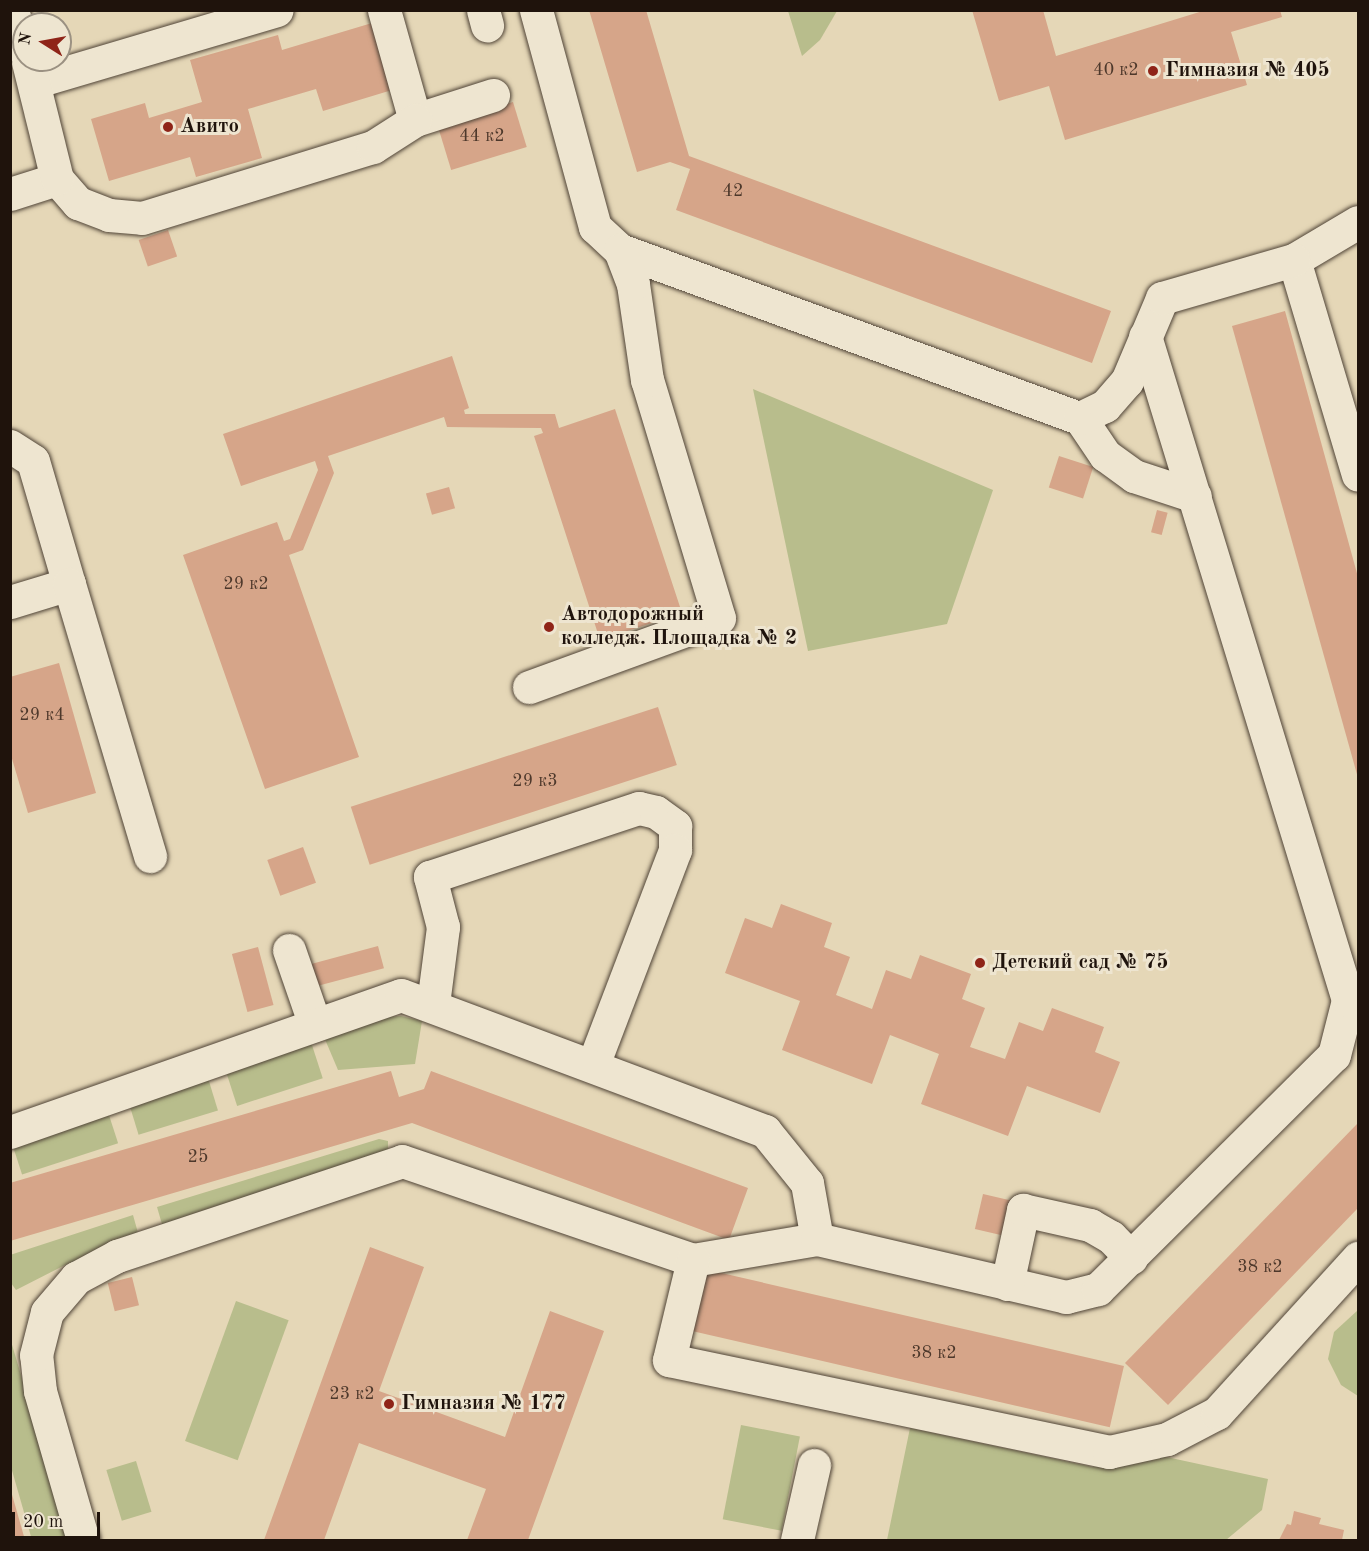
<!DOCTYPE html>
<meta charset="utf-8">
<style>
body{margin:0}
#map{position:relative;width:1369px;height:1551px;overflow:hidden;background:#e5d7b7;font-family:"Old Standard TT",serif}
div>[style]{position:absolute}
.green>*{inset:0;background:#b8bd8c;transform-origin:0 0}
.building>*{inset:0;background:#d6a589;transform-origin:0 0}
.roads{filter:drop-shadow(0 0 2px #504437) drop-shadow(0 0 2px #504437)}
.minor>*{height:33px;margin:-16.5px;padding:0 16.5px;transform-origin:16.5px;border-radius:16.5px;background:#eee5d0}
.dots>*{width:16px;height:16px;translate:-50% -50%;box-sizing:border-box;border:3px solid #eee5d0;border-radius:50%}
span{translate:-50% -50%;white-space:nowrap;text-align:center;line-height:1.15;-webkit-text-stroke:6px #eee5d0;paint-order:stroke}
.number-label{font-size:18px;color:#4d382b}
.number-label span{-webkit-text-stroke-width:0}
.poi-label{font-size:21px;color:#1f130c;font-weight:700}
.left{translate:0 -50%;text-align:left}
.frame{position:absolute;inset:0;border:12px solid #1f130c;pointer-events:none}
.north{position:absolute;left:12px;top:12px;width:60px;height:60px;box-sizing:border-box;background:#eee5d0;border:2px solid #9b9182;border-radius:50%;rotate:281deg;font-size:16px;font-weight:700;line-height:24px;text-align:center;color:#1f130c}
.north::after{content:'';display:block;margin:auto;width:21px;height:27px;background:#8f2418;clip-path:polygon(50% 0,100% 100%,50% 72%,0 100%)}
.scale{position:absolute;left:12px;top:1512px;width:88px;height:27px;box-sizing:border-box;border:3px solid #1f130c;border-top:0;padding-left:8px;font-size:18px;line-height:21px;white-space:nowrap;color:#1f130c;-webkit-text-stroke:4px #eee5d0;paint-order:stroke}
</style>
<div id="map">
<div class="green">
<i style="clip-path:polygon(788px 11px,788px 10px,837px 11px,820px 40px,802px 56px)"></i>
<i style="clip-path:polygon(753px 389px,993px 490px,947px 624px,808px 651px)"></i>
<i style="clip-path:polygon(401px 1016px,422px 1021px,415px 1064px,338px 1070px,324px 1037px,381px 1017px)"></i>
<i style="left:311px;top:1042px;width:38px;height:90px;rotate:72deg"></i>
<i style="left:208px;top:1078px;width:34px;height:83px;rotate:73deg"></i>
<i style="left:107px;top:1109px;width:36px;height:101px;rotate:72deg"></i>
<i style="clip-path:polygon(379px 1139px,388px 1141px,388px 1158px,164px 1231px,157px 1207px)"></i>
<i style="clip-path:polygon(133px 1215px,140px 1240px,65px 1265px,16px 1290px,11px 1283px,10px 1255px)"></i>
<i style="left:236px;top:1301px;width:56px;height:149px;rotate:20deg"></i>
<i style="clip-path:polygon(1358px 1310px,1358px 1396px,1341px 1385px,1328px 1359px,1334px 1332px)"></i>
<i style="clip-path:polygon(10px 1338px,70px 1540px,32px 1540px,11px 1467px)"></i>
<i style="left:741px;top:1425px;width:60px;height:96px;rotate:11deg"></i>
<i style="clip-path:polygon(910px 1428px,1093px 1467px,1148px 1453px,1268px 1479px,1262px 1510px,1226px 1540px,887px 1540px)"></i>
<i style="left:136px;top:1461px;width:53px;height:31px;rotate:73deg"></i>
</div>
<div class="building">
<i style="clip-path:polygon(589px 10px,646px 10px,689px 156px,1111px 311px,1092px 363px,676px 210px,690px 169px,670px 162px,637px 172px)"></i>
<i style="clip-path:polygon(972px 10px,1043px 10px,1056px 56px,1206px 10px,1280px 10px,1282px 17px,1231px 32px,1247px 85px,1065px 140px,1049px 86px,999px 101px)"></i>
<i style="clip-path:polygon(372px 23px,392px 90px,323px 111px,316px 89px,248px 109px,262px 158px,196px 177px,190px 157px,109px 181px,91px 119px,145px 103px,149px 118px,202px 102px,190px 60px,278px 35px,282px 50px)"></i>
<i style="left:513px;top:102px;width:47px;height:79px;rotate:73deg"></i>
<i style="left:168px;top:230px;width:28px;height:31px;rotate:71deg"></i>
<i style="clip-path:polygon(1285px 311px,1358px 577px,1358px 778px,1232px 326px)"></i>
<i style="clip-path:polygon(452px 356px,469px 408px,464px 410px,465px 414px,555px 414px,559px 428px,615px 409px,682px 613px,600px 640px,534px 436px,543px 433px,541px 428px,447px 427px,444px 417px,328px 456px,334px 473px,303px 550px,289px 555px,359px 757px,265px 789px,183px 555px,277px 522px,284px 541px,290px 539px,318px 470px,315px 461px,241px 486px,223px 434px)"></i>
<i style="left:1059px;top:456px;width:36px;height:33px;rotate:18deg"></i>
<i style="left:449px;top:487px;width:22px;height:24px;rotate:74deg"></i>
<i style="left:1157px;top:510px;width:11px;height:23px;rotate:15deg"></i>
<i style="clip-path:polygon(59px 663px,96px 793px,28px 813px,10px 752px,10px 677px)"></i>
<i style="left:658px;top:707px;width:61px;height:323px;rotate:72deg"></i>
<i style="left:303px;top:847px;width:38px;height:38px;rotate:70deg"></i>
<i style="clip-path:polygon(781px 904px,832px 923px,824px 947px,850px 957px,836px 995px,872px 1009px,886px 970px,911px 979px,920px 955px,971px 974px,962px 999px,985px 1008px,970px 1047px,1005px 1059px,1019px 1022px,1043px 1031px,1052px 1008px,1104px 1027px,1095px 1052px,1120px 1062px,1100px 1113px,1027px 1086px,1008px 1136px,921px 1104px,939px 1054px,890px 1035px,872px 1084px,782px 1050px,800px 1001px,725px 973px,745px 918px,772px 928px)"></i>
<i style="left:378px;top:946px;width:23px;height:73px;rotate:75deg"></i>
<i style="left:258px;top:947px;width:60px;height:27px;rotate:75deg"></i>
<i style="clip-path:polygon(391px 1071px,399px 1097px,424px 1089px,431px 1071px,748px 1188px,729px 1240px,412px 1123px,10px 1241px,10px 1183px)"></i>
<i style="clip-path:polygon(1358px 1123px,1358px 1208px,1168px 1405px,1125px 1363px)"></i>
<i style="left:983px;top:1194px;width:32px;height:36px;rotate:13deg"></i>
<i style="clip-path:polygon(370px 1247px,424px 1267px,379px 1391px,505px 1437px,550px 1311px,604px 1331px,528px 1540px,467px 1540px,486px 1489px,359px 1443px,324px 1540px,264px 1540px)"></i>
<i style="left:704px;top:1269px;width:431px;height:63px;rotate:13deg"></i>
<i style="left:132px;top:1277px;width:29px;height:25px;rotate:76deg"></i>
<i style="clip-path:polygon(10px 1491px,11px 1491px,25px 1540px,10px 1540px)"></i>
<i style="clip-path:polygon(1294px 1511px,1321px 1518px,1319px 1524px,1344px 1530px,1342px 1540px,1279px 1540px,1287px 1524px,1291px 1525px)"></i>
</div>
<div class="roads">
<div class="minor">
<i style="left:12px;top:10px;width:41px;rotate:72.9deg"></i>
<i style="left:384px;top:10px;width:114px;rotate:74.3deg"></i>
<i style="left:415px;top:120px;width:82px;rotate:-17.8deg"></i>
<i style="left:483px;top:10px;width:16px;rotate:75deg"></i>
<i style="left:536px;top:10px;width:225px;rotate:74.8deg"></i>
<i style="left:595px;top:227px;width:34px;rotate:43deg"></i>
<i style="left:620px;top:250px;width:490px;rotate:20.1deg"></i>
<i style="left:1080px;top:418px;width:45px;rotate:56deg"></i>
<i style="left:1105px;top:455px;width:36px;rotate:36deg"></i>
<i style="left:1134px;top:476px;width:64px;rotate:18.2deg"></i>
<i style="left:34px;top:82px;width:253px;rotate:-16.5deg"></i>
<i style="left:57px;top:179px;width:32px;rotate:49deg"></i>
<i style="left:78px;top:203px;width:33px;rotate:21deg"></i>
<i style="left:109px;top:215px;width:33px;rotate:5deg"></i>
<i style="left:142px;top:218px;width:242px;rotate:-17.1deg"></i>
<i style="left:373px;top:147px;width:50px;rotate:-32.7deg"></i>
<i style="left:10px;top:194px;width:49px;rotate:-17.7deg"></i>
<i style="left:57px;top:179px;width:121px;rotate:-103.9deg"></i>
<i style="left:1358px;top:222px;width:74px;rotate:149.3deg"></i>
<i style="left:1294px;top:260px;width:224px;rotate:73.4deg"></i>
<i style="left:1080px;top:418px;width:28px;rotate:-26deg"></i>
<i style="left:1105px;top:406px;width:33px;rotate:-49deg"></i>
<i style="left:1127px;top:381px;width:90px;rotate:-67.1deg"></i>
<i style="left:1162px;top:298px;width:137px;rotate:-16.1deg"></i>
<i style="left:10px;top:446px;width:27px;rotate:33deg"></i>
<i style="left:33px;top:461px;width:128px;rotate:73.7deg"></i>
<i style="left:69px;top:584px;width:62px;rotate:163deg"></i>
<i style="left:69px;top:584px;width:284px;rotate:73.4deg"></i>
<i style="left:529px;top:687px;width:202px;rotate:-20deg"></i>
<i style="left:719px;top:618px;width:249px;rotate:-106.8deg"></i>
<i style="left:647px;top:380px;width:97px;rotate:-98.3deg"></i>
<i style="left:633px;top:284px;width:36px;rotate:-111deg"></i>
<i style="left:289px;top:950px;width:79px;rotate:70.9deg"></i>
<i style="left:433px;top:1004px;width:78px;rotate:-82.6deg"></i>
<i style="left:443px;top:927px;width:52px;rotate:-104.6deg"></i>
<i style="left:430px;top:877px;width:220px;rotate:-18.3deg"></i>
<i style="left:639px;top:808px;width:17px;rotate:13deg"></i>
<i style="left:656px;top:812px;width:24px;rotate:36deg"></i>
<i style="left:675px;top:826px;width:24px;rotate:90deg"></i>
<i style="left:675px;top:850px;width:230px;rotate:110.9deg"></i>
<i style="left:10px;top:1132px;width:414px;rotate:-19.3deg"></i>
<i style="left:401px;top:995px;width:389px;rotate:20.5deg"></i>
<i style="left:765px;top:1131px;width:67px;rotate:51.1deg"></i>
<i style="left:807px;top:1183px;width:57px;rotate:79.9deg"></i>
<i style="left:817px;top:1239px;width:126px;rotate:170.4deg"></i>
<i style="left:817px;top:1239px;width:256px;rotate:13.1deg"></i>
<i style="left:1066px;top:1297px;width:33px;rotate:-14deg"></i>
<i style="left:1098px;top:1289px;width:332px;rotate:-44.8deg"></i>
<i style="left:1334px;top:1055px;width:57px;rotate:-75.7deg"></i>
<i style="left:1348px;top:1000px;width:694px;rotate:-107deg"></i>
<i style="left:1007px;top:1284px;width:76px;rotate:-77.8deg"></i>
<i style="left:1023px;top:1210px;width:69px;rotate:12.6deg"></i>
<i style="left:1090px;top:1225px;width:24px;rotate:30deg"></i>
<i style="left:1111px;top:1237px;width:29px;rotate:46deg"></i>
<i style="left:83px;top:1540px;width:155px;rotate:-106.1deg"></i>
<i style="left:40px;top:1391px;width:36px;rotate:-96deg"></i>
<i style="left:36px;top:1355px;width:44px;rotate:-75.7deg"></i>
<i style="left:47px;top:1312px;width:45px;rotate:-49.5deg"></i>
<i style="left:76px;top:1278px;width:47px;rotate:-28.2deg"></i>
<i style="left:117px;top:1256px;width:300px;rotate:-18.4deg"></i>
<i style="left:402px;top:1161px;width:307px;rotate:18.8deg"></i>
<i style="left:693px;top:1260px;width:103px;rotate:103.5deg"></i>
<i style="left:669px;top:1360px;width:450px;rotate:11.8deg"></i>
<i style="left:1109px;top:1452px;width:59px;rotate:-12.6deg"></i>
<i style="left:1167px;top:1439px;width:56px;rotate:-27.5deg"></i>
<i style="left:1217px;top:1413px;width:210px;rotate:-47.7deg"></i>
<i style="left:797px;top:1540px;width:77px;rotate:-77.2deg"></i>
</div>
</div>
<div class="dots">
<i style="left:1153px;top:71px;background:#8f2418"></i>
<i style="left:168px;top:127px;background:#8f2418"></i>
<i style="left:549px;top:627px;background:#8f2418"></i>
<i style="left:980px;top:963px;background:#8f2418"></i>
<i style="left:389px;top:1404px;background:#8f2418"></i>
</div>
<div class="number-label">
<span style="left:1116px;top:70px">40 к2</span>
<span style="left:482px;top:136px">44 к2</span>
<span style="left:733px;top:191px">42</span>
<span style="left:246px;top:584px">29 к2</span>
<span style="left:42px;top:715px">29 к4</span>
<span style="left:535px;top:781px">29 к3</span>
<span style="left:198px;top:1157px">25</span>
<span style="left:1260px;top:1267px">38 к2</span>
<span style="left:934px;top:1353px">38 к2</span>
<span style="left:352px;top:1394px">23 к2</span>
</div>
<div class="poi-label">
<span class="left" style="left:1165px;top:71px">Гимназия № 405</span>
<span class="left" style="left:180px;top:127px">Авито</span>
<span class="left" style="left:561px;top:627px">Автодорожный<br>колледж. Площадка № 2</span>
<span class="left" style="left:992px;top:963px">Детский сад № 75</span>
<span class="left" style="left:401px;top:1404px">Гимназия № 177</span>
</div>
<div class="frame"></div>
<div class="north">N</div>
<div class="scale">20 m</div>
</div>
